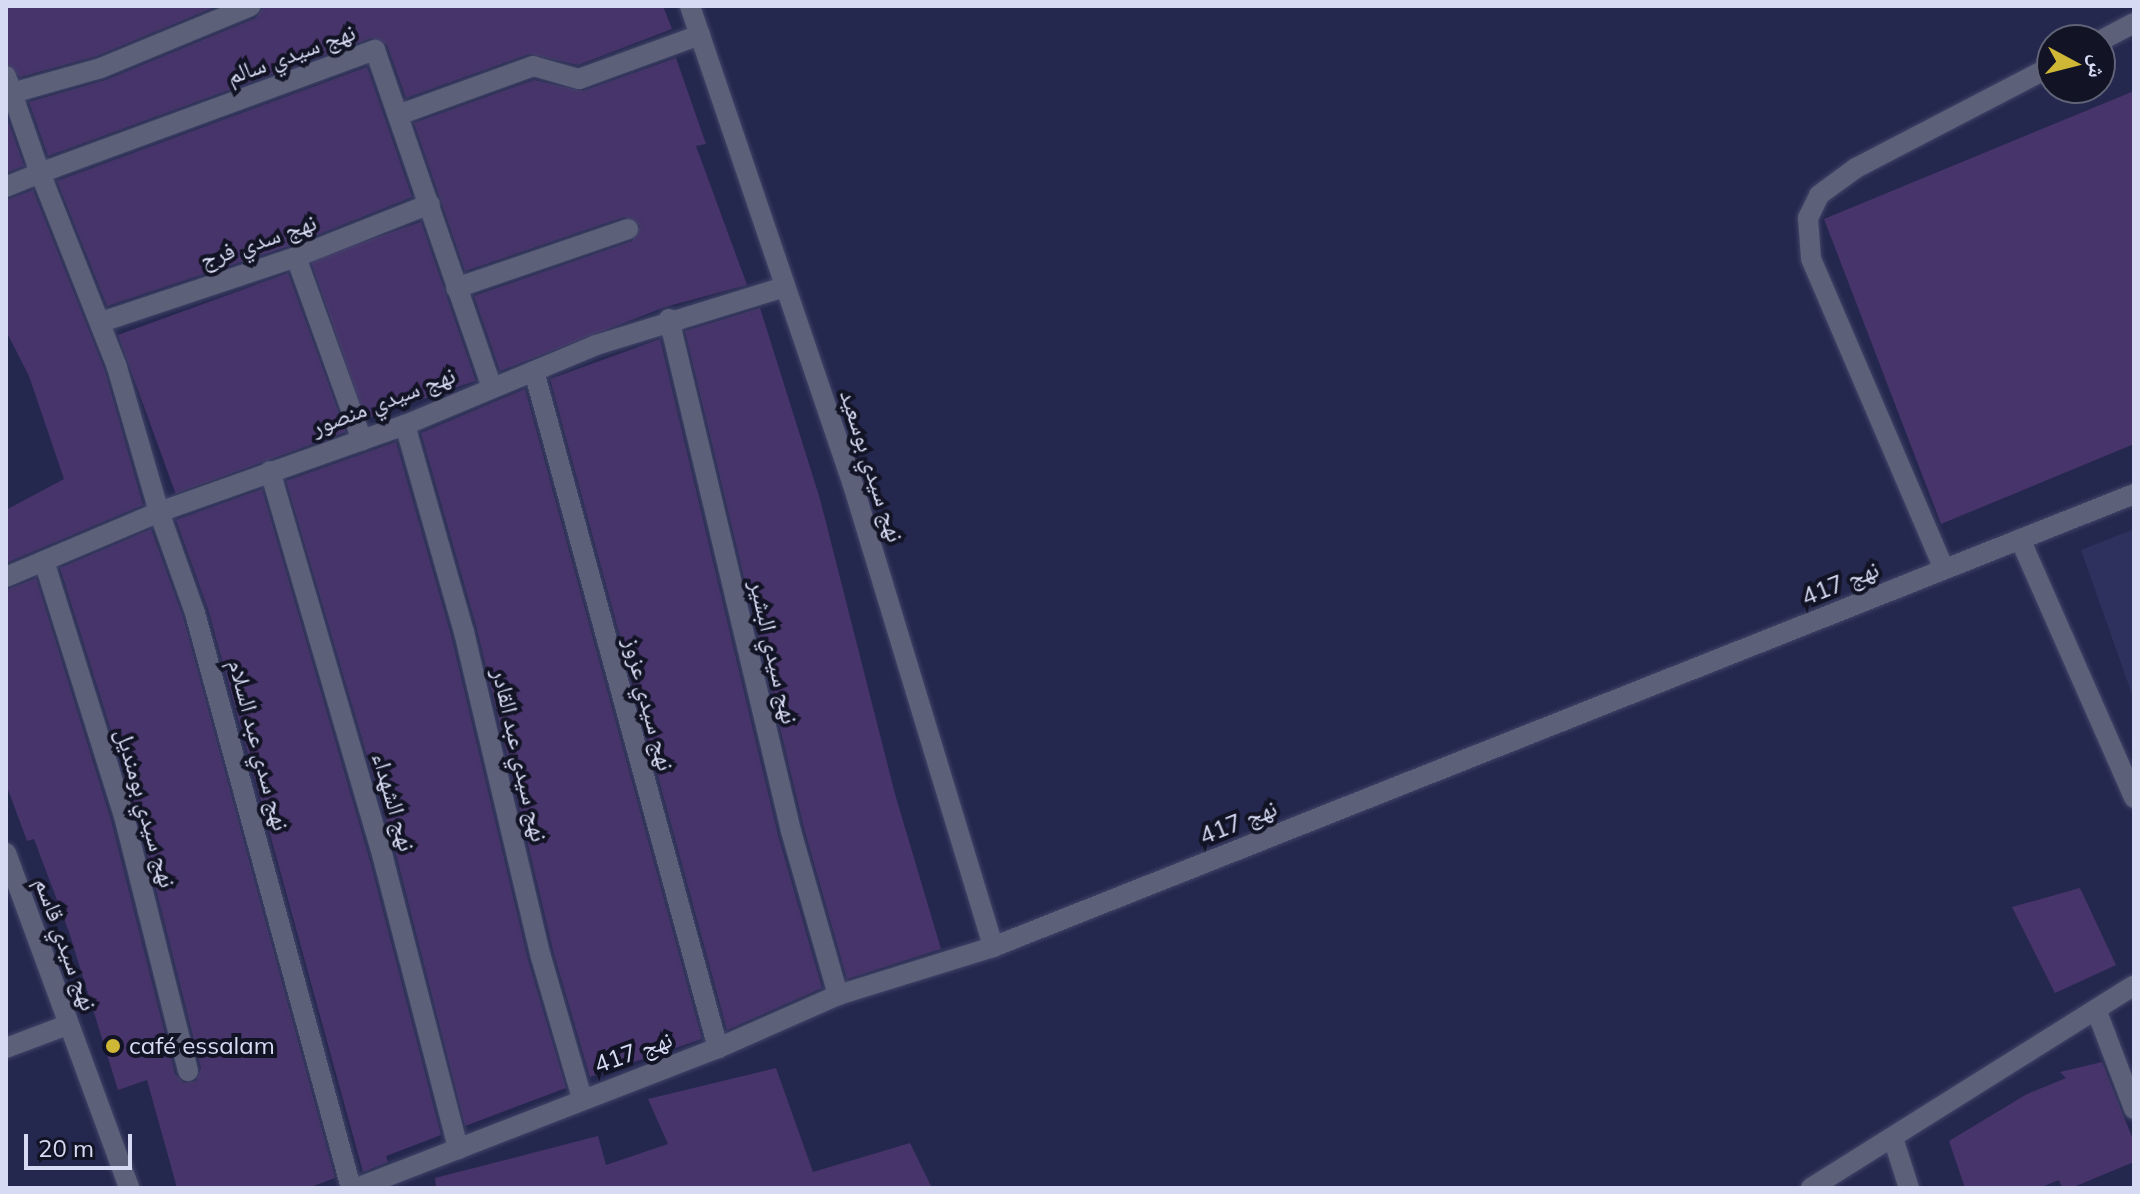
<!DOCTYPE html>
<meta charset="utf-8">
<style>
body{margin:0}
#map{position:relative;width:2140px;height:1194px;overflow:hidden;background:#25284e;font-family:Mulish,"Noto Naskh Arabic",sans-serif}
div>[style]{position:absolute}
.built>*{inset:0;background:#2e315e}
.building>*{inset:0;background:#47346a;transform-origin:0 0}
.roads{filter:drop-shadow(0 0 2px #414568) drop-shadow(0 0 2px #414568)}
.street>*{height:20px;margin:-10px;padding:0 10px;transform-origin:10px;border-radius:10px;background:#5c6079}
.dots>*{width:22px;height:22px;translate:-50% -50%;box-sizing:border-box;border:4px solid #121324;border-radius:50%}
span{translate:-50% -50%;white-space:nowrap;text-align:center;line-height:1.15;-webkit-text-stroke:8px #121324;paint-order:stroke}
.street-label{font-size:24px;color:#d6dbf3}
.poi-label{font-size:24px;color:#d6dbf3}
.left{translate:0 -50%;text-align:left}
.frame{position:absolute;inset:0;border:8px solid #d6dbf3;pointer-events:none}
.north{position:absolute;left:2036px;top:24px;width:80px;height:80px;box-sizing:border-box;background:#121324;border:2px solid #606377;border-radius:50%;rotate:97deg;font-size:22px;font-weight:700;line-height:32px;text-align:center;color:#d6dbf3}
.north::after{content:'';display:block;margin:auto;width:28px;height:36px;background:#d0b837;clip-path:polygon(50% 0,100% 100%,50% 72%,0 100%)}
.scale{position:absolute;left:24px;top:1134px;width:108px;height:36px;box-sizing:border-box;border:4px solid #d6dbf3;border-top:0;padding-left:10px;font-size:24px;line-height:28px;white-space:nowrap;color:#d6dbf3;-webkit-text-stroke:6px #121324;paint-order:stroke}
</style>
<div id="map">
<div class="built">
<i style="clip-path:polygon(2134px 529px,2134px 700px,2081px 550px)"></i>
</div>
<div class="building">
<i style="clip-path:polygon(6px 6px,217px 6px,97px 56px,20px 77px,6px 63px)"></i>
<i style="clip-path:polygon(264px 6px,663px 6px,672px 29px,578px 65px,529px 54px,406px 98px,387px 45px,371px 38px,48px 156px,29px 102px,106px 80px,256px 18px)"></i>
<i style="clip-path:polygon(676px 58px,706px 144px,696px 146px,747px 285px,665px 307px,500px 371px,474px 296px,632px 241px,640px 226px,624px 217px,465px 271px,414px 123px,534px 80px,583px 91px)"></i>
<i style="clip-path:polygon(367px 67px,412px 197px,292px 245px,107px 306px,57px 181px)"></i>
<i style="clip-path:polygon(2134px 91px,2134px 444px,1941px 524px,1824px 219px)"></i>
<i style="clip-path:polygon(6px 115px,24px 166px,6px 173px)"></i>
<i style="clip-path:polygon(33px 190px,105px 371px,143px 505px,6px 563px,6px 510px,64px 479px,29px 376px,6px 331px,6px 200px)"></i>
<i style="left:421px;top:222px;width:168px;height:117px;rotate:71deg"></i>
<i style="left:288px;top:273px;width:169px;height:181px;rotate:70deg"></i>
<i style="clip-path:polygon(760px 308px,820px 499px,895px 794px,941px 949px,847px 979px,804px 828px,685px 331px)"></i>
<i style="clip-path:polygon(660px 339px,778px 835px,822px 988px,727px 1030px,550px 379px)"></i>
<i style="clip-path:polygon(525px 389px,702px 1039px,590px 1077px,554px 954px,477px 629px,421px 433px)"></i>
<i style="clip-path:polygon(396px 442px,451px 635px,528px 960px,566px 1088px,465px 1126px,396px 854px,286px 481px)"></i>
<i style="clip-path:polygon(262px 489px,370px 861px,441px 1135px,386px 1156px,388px 1162px,363px 1172px,208px 609px,176px 520px)"></i>
<i style="clip-path:polygon(151px 529px,183px 617px,335px 1178px,308px 1188px,177px 1188px,147px 1080px,118px 1090px,69px 932px,34px 839px,27px 841px,6px 784px,6px 590px,36px 578px,111px 820px,175px 1074px,184px 1083px,196px 1081px,201px 1068px,137px 813px,60px 568px)"></i>
<i style="clip-path:polygon(2080px 888px,2116px 965px,2055px 993px,2012px 907px)"></i>
<i style="clip-path:polygon(2102px 1062px,2134px 1142px,2134px 1162px,2071px 1188px,2062px 1188px,2059px 1180px,2039px 1188px,1965px 1188px,1949px 1141px,2027px 1094px,2066px 1078px,2060px 1072px)"></i>
<i style="clip-path:polygon(776px 1068px,813px 1172px,910px 1143px,932px 1188px,436px 1188px,435px 1178px,598px 1136px,606px 1165px,668px 1144px,648px 1099px)"></i>
</div>
<div class="roads">
<div class="street">
<i style="left:690px;top:6px;width:506px;rotate:71.21deg"></i>
<i style="left:853px;top:485px;width:483px;rotate:73.1deg"></i>
<i style="left:2100px;top:41px;width:38px;rotate:-28deg"></i>
<i style="left:6px;top:76px;width:103px;rotate:70.7deg"></i>
<i style="left:40px;top:173px;width:37px;rotate:158deg"></i>
<i style="left:12px;top:93px;width:92px;rotate:-15.7deg"></i>
<i style="left:101px;top:68px;width:162px;rotate:-22.5deg"></i>
<i style="left:398px;top:115px;width:144px;rotate:-19.9deg"></i>
<i style="left:533px;top:66px;width:48px;rotate:15.8deg"></i>
<i style="left:579px;top:79px;width:129px;rotate:-20deg"></i>
<i style="left:296px;top:257px;width:195px;rotate:70.2deg"></i>
<i style="left:456px;top:288px;width:182px;rotate:-18.9deg"></i>
<i style="left:669px;top:319px;width:526px;rotate:76.6deg"></i>
<i style="left:791px;top:831px;width:171px;rotate:74deg"></i>
<i style="left:101px;top:322px;width:206px;rotate:-18.4deg"></i>
<i style="left:296px;top:257px;width:144px;rotate:-21.6deg"></i>
<i style="left:534px;top:371px;width:702px;rotate:74.8deg"></i>
<i style="left:405px;top:425px;width:215px;rotate:74.1deg"></i>
<i style="left:464px;top:632px;width:334px;rotate:76.7deg"></i>
<i style="left:541px;top:957px;width:147px;rotate:73.8deg"></i>
<i style="left:270px;top:471px;width:403px;rotate:73.7deg"></i>
<i style="left:383px;top:858px;width:301px;rotate:75.5deg"></i>
<i style="left:2020px;top:539px;width:283px;rotate:66.2deg"></i>
<i style="left:44px;top:561px;width:267px;rotate:72.6deg"></i>
<i style="left:124px;top:816px;width:263px;rotate:75.9deg"></i>
<i style="left:1944px;top:569px;width:338px;rotate:-113.2deg"></i>
<i style="left:1811px;top:258px;width:40px;rotate:-94.3deg"></i>
<i style="left:1808px;top:218px;width:25px;rotate:-64deg"></i>
<i style="left:1819px;top:195px;width:46px;rotate:-36.1deg"></i>
<i style="left:1856px;top:168px;width:221px;rotate:-27.5deg"></i>
<i style="left:6px;top:577px;width:166px;rotate:-23deg"></i>
<i style="left:159px;top:512px;width:261px;rotate:-19.5deg"></i>
<i style="left:405px;top:425px;width:207px;rotate:-22.7deg"></i>
<i style="left:596px;top:345px;width:197px;rotate:-17.1deg"></i>
<i style="left:6px;top:853px;width:357px;rotate:69.8deg"></i>
<i style="left:2097px;top:1012px;width:104px;rotate:69.1deg"></i>
<i style="left:6px;top:1048px;width:65px;rotate:-20.7deg"></i>
<i style="left:1893px;top:1138px;width:52px;rotate:72.3deg"></i>
<i style="left:351px;top:1188px;width:596px;rotate:-105.18deg"></i>
<i style="left:195px;top:613px;width:107px;rotate:-109.6deg"></i>
<i style="left:159px;top:512px;width:151px;rotate:-106.2deg"></i>
<i style="left:117px;top:367px;width:209px;rotate:-111.6deg"></i>
<i style="left:40px;top:173px;width:357px;rotate:-20.2deg"></i>
<i style="left:375px;top:50px;width:357px;rotate:70.9deg"></i>
<i style="left:357px;top:1188px;width:387px;rotate:-21.2deg"></i>
<i style="left:718px;top:1048px;width:131px;rotate:-23.8deg"></i>
<i style="left:838px;top:995px;width:162px;rotate:-17.2deg"></i>
<i style="left:993px;top:947px;width:1228px;rotate:-21.65deg"></i>
<i style="left:1811px;top:1188px;width:381px;rotate:-32.1deg"></i>
</div>
</div>
<div class="dots">
<i style="left:113px;top:1046px;background:#d0b837"></i>
</div>
<div class="street-label">
<span style="left:291px;top:54px;rotate:-20deg">نهج سيدي سالم</span>
<span style="left:258px;top:241px;rotate:-19deg">نهج سدي فرج</span>
<span style="left:383px;top:401px;rotate:-21deg">نهج سيدي منصور</span>
<span style="left:872px;top:466px;rotate:72deg">نهج سيدي بوسعيد</span>
<span style="left:1840px;top:583px;rotate:-22deg">نهج 417</span>
<span style="left:774px;top:652px;rotate:77deg">نهج سيدي البشير</span>
<span style="left:649px;top:704px;rotate:75deg">نهج سيدي عزوز</span>
<span style="left:259px;top:745px;rotate:75deg">نهج سدي عبد السلام</span>
<span style="left:520px;top:755px;rotate:77deg">نهج سيدي عبد القادر</span>
<span style="left:394px;top:802px;rotate:74deg">نهج الشهداء</span>
<span style="left:146px;top:808px;rotate:74deg">نهج سيدي بومنديل</span>
<span style="left:1238px;top:822px;rotate:-22deg">نهج 417</span>
<span style="left:66px;top:944px;rotate:70deg">نهج سيدي قاسم</span>
<span style="left:633px;top:1052px;rotate:-20deg">نهج 417</span>
</div>
<div class="poi-label">
<span class="left" style="left:129px;top:1046px">café essalam</span>
</div>
<div class="frame"></div>
<div class="north">ش</div>
<div class="scale">20 m</div>
</div>
